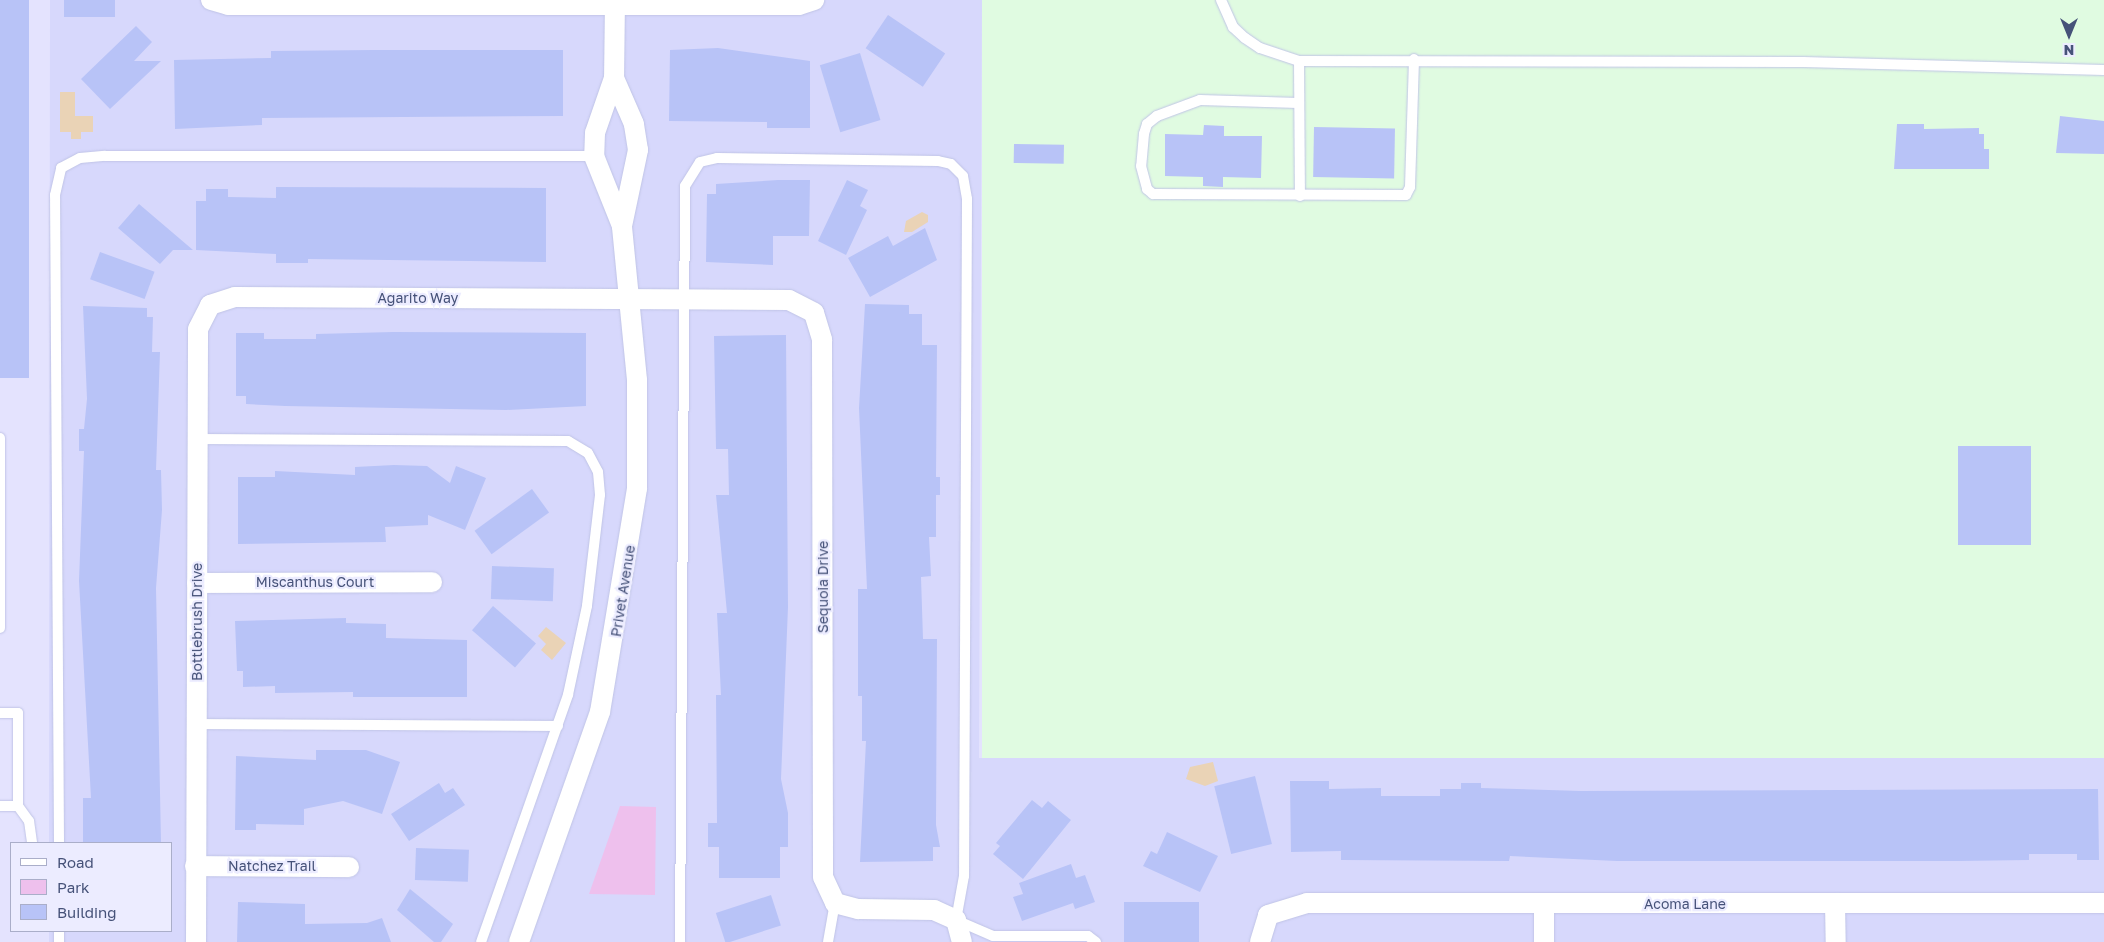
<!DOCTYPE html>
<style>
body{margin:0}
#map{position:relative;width:2104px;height:942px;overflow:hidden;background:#e4e3fe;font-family:"Golos Text",sans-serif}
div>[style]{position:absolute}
.residential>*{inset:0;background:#d7d8fc}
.education>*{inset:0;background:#e0fbe1;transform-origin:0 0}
.green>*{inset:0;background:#eec0ed}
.water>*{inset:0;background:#ead3b6}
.building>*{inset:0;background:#b8c3f7;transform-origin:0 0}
.roads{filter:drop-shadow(0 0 1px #c0c4e6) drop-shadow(0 0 1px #c0c4e6)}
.lane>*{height:10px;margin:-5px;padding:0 5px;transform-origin:5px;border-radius:5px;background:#fff}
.street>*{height:20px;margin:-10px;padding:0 10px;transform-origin:10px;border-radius:10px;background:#fff}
span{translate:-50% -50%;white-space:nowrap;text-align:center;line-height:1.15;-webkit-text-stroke:4.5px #ececff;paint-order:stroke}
.street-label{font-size:14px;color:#465279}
.legend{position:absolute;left:10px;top:842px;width:162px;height:90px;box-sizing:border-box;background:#ececff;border:1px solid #aaaec9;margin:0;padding:6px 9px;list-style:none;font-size:15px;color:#465279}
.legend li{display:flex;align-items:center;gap:10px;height:25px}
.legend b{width:25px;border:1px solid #aaaec9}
.north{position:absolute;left:2044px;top:10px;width:50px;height:50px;-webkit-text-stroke:4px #ececff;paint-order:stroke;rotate:180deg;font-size:14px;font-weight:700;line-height:20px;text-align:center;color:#465279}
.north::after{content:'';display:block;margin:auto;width:18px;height:22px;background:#465279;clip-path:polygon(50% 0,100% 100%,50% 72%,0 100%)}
</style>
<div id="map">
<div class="residential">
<i style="clip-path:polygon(50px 0,982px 0,979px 758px,2104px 758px,2104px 942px,49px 942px,49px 931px,171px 931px,171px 843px,49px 843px)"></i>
</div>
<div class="education">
<i style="left:982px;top:0;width:1122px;height:758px"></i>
</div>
<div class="green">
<i style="clip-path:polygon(620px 806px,656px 807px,655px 895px,589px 894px)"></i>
</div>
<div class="water">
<i style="clip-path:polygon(60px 92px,75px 92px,75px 116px,93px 116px,93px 132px,81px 132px,81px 139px,71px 139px,71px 132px,60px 132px)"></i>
<i style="clip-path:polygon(922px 212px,928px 215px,928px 222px,912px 232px,904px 232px,906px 221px)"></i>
<i style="clip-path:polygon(546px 627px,566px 643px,552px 660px,541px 650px,546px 644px,538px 636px)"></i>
<i style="clip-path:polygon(1213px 762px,1218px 781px,1205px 786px,1186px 779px,1190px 767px)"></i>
</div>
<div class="building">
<i style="left:0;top:0;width:29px;height:378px"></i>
<i style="left:64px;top:0;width:51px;height:17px"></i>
<i style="left:888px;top:15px;width:69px;height:40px;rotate:34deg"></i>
<i style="clip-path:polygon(136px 26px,152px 42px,134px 61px,161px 61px,110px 109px,81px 79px)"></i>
<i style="clip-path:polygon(718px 48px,810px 61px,810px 128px,767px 128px,767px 122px,669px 121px,670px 50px)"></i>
<i style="clip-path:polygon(373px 50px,563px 50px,563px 116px,262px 118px,262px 125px,175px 129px,174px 60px,271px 58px,271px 51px)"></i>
<i style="left:860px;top:53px;width:70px;height:42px;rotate:73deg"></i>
<i style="clip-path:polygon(2060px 116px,2104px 121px,2104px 154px,2056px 153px)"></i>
<i style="clip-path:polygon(1897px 124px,1924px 124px,1924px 129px,1979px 128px,1979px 134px,1984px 134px,1984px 149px,1989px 149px,1989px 169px,1894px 169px)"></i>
<i style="clip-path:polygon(1204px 125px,1224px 126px,1224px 136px,1262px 136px,1261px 178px,1223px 177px,1223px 187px,1203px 186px,1203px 177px,1165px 176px,1165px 134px,1203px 135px)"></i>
<i style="left:1314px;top:127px;width:81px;height:50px;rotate:1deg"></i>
<i style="left:1014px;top:144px;width:50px;height:19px;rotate:1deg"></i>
<i style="clip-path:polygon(778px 180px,810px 180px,809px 236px,773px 236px,773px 265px,706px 262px,707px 194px,716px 194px,716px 184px)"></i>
<i style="clip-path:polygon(847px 180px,868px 190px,860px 206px,867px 210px,846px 255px,818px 241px)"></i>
<i style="clip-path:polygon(276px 187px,546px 188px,546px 262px,308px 259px,308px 263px,276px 263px,276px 254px,196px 250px,196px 201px,206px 201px,206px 189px,228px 189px,228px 197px,276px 198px)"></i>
<i style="clip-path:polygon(139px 204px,193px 250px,173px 250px,160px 264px,118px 228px)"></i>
<i style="clip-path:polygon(925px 228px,937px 260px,870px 297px,848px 258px,888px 236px,893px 246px)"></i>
<i style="left:100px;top:252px;width:58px;height:29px;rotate:20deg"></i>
<i style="clip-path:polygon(865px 304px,909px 305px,909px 314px,922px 314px,922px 345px,937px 345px,936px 477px,940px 477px,940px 495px,936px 495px,936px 537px,929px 537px,931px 576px,921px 577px,923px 639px,937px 639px,936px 825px,940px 847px,933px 847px,933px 861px,860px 862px,866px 741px,862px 741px,862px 696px,858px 696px,858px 589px,867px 589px,859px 408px)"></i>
<i style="clip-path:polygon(83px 306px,147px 308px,147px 317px,153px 317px,152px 352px,160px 352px,156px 470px,161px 470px,162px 510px,156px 588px,161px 843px,83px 843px,83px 798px,91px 798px,79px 581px,84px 451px,79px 451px,79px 429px,84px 429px,87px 399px)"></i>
<i style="clip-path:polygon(393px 332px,586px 333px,586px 406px,506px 410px,285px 406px,246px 404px,246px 396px,236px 396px,236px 333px,264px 333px,264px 339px,316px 339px,316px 334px)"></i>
<i style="clip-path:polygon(786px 335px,788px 607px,781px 779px,788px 813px,788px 847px,780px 847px,780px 878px,719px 878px,719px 847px,708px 847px,708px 823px,717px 823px,716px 695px,721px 695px,717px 613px,727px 613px,716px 495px,729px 495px,728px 449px,716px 449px,714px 336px)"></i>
<i style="left:1958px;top:446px;width:73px;height:99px"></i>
<i style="clip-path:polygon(394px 465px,427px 466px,450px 483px,456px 466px,486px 478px,465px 530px,428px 515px,428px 525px,385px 527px,386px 542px,238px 544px,238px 477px,275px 477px,275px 471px,355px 475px,355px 467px)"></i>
<i style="left:532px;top:489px;width:29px;height:71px;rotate:54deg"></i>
<i style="left:492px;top:566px;width:62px;height:33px;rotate:2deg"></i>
<i style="left:493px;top:606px;width:57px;height:32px;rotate:41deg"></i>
<i style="clip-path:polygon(346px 618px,346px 623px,386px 624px,386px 638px,467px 640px,467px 697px,353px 697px,353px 692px,275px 693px,275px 686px,243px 687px,243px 671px,237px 671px,235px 621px)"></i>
<i style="clip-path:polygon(316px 750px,366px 750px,400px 762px,382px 814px,343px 801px,304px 809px,304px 825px,256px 824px,256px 830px,235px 830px,236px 756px,316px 760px)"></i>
<i style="left:1255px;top:776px;width:70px;height:42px;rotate:76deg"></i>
<i style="clip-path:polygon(1290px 781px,1329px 781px,1329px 789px,1381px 788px,1381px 796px,1440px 796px,1440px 789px,1461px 789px,1461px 783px,1481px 783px,1481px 788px,1581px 791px,2098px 789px,2099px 860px,2077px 860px,2077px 854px,2029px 854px,2029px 860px,1958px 861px,1617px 861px,1510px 856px,1509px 861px,1341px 860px,1341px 851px,1291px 852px)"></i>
<i style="clip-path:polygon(439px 783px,445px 793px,453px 788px,465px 805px,409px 841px,391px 814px)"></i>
<i style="clip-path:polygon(1032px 800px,1042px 808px,1048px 801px,1071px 820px,1023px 879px,993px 854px,1000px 846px,996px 843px)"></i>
<i style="clip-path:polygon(1167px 832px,1218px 856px,1200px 892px,1143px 866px,1151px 851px,1157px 854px)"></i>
<i style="left:416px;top:848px;width:53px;height:32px;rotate:2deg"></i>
<i style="clip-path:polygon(1071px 864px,1076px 878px,1085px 875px,1095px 902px,1075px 909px,1073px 903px,1022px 921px,1013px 897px,1023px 894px,1019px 883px)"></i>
<i style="clip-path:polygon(410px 889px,453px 924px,441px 942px,434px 942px,397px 910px)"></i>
<i style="left:771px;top:895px;width:32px;height:58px;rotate:72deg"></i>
<i style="clip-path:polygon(238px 902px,305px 904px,305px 924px,367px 923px,382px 918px,391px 942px,237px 942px)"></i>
<i style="left:1199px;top:902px;width:40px;height:75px;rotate:90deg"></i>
</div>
<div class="roads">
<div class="lane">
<i style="left:1221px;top:0;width:30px;rotate:66deg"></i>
<i style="left:1233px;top:27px;width:16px;rotate:43deg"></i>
<i style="left:1245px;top:38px;width:18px;rotate:34deg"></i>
<i style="left:1260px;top:48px;width:41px;rotate:18.4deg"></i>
<i style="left:1299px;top:61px;width:504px;rotate:0.11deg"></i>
<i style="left:1803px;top:62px;width:301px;rotate:1.5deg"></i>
<i style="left:1299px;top:61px;width:135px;rotate:89.6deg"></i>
<i style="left:1298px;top:103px;width:98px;rotate:-178.2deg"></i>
<i style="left:1200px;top:100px;width:46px;rotate:159.6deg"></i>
<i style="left:1157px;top:116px;width:13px;rotate:141deg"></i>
<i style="left:1147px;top:124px;width:10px;rotate:107deg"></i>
<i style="left:1144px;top:134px;width:32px;rotate:95deg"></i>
<i style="left:1141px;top:166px;width:24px;rotate:75deg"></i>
<i style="left:1147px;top:189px;width:8px;rotate:40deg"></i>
<i style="left:1153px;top:194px;width:253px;rotate:0.2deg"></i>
<i style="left:1406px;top:195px;width:9px;rotate:-63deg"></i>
<i style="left:1410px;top:187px;width:128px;rotate:-88.2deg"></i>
<i style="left:0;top:438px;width:190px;rotate:90deg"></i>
<i style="left:197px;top:439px;width:371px;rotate:0.3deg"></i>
<i style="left:568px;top:441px;width:23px;rotate:31deg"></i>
<i style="left:588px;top:453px;width:21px;rotate:62deg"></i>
<i style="left:598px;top:472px;width:23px;rotate:85deg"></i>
<i style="left:600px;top:495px;width:112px;rotate:96.7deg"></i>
<i style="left:587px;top:606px;width:91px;rotate:102.1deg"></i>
<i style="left:568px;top:695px;width:262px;rotate:109.4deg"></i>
<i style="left:0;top:713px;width:18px"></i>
<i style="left:18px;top:713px;width:93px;rotate:90deg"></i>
<i style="left:18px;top:806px;width:19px;rotate:54deg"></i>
<i style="left:29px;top:821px;width:22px;rotate:82deg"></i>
<i style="left:196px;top:724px;width:362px;rotate:0.3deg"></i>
<i style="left:0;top:806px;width:18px"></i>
<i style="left:59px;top:843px;width:648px;rotate:-90.35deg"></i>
<i style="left:55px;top:195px;width:28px;rotate:-77deg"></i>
<i style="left:61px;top:168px;width:21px;rotate:-28deg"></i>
<i style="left:80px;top:158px;width:25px;rotate:-5deg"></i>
<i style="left:105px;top:156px;width:489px"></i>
<i style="left:59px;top:931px;width:11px;rotate:90deg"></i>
<i style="left:680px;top:942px;width:756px;rotate:-89.62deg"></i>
<i style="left:685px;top:186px;width:28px;rotate:-58deg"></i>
<i style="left:700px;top:162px;width:17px;rotate:-13deg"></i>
<i style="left:717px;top:158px;width:221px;rotate:0.8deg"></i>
<i style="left:938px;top:161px;width:13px;rotate:13deg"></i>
<i style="left:951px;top:164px;width:17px;rotate:45deg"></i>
<i style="left:963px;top:176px;width:23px;rotate:80deg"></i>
<i style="left:967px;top:199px;width:677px;rotate:90.25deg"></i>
<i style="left:964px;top:876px;width:45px;rotate:100.3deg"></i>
<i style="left:956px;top:920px;width:40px;rotate:23.4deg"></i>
<i style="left:993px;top:936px;width:95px"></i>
<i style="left:1088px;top:936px;width:10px;rotate:37deg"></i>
<i style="left:828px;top:942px;width:40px;rotate:-80deg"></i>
</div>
<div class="street">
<i style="left:211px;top:0;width:18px;rotate:16deg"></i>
<i style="left:228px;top:5px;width:571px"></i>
<i style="left:799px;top:5px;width:16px;rotate:-18deg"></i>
<i style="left:615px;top:0;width:78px;rotate:90.7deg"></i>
<i style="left:614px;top:78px;width:58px;rotate:109.1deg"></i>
<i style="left:595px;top:133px;width:23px;rotate:92deg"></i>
<i style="left:594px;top:156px;width:75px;rotate:68.2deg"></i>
<i style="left:197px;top:583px;width:235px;rotate:-0.2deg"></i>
<i style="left:195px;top:866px;width:154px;rotate:0.4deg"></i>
<i style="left:1835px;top:903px;width:39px;rotate:89deg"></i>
<i style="left:1544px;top:904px;width:38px;rotate:90deg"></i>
<i style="left:196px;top:942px;width:613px;rotate:-89.81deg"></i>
<i style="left:198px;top:329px;width:27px;rotate:-63deg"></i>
<i style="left:210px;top:305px;width:26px;rotate:-18deg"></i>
<i style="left:235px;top:297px;width:554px;rotate:0.31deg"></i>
<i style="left:789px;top:300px;width:28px;rotate:27deg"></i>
<i style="left:814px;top:313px;width:28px;rotate:73deg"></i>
<i style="left:822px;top:340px;width:537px;rotate:89.89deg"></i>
<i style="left:823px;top:877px;width:29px;rotate:65deg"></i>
<i style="left:835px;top:903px;width:24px;rotate:15deg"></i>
<i style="left:858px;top:909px;width:76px;rotate:0.8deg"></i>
<i style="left:934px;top:910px;width:24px;rotate:24deg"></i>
<i style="left:956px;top:920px;width:23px;rotate:75deg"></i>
<i style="left:519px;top:942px;width:244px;rotate:-70.6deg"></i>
<i style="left:600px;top:712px;width:227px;rotate:-80.6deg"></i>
<i style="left:637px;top:488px;width:108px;rotate:-90deg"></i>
<i style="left:637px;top:380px;width:155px;rotate:-95.6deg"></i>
<i style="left:622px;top:226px;width:78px;rotate:-78.1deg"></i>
<i style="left:638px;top:150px;width:26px;rotate:-99deg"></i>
<i style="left:634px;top:124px;width:50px;rotate:-113.5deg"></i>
<i style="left:1260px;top:942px;width:28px;rotate:-73deg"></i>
<i style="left:1268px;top:915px;width:41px;rotate:-17.1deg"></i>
<i style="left:1307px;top:903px;width:797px"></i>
</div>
</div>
<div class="street-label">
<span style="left:418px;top:298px">Agarito Way</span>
<span style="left:315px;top:582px">Miscanthus Court</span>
<span style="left:823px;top:587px;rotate:-90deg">Sequoia Drive</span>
<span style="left:623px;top:591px;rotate:-81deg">Privet Avenue</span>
<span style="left:197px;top:622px;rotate:-90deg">Bottlebrush Drive</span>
<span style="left:272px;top:866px">Natchez Trail</span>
<span style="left:1685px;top:904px">Acoma Lane</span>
</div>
<ul class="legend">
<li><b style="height:6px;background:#fff"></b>Road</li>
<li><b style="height:14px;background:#eec0ed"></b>Park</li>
<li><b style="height:14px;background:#b8c3f7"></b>Building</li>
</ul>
<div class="north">N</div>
</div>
